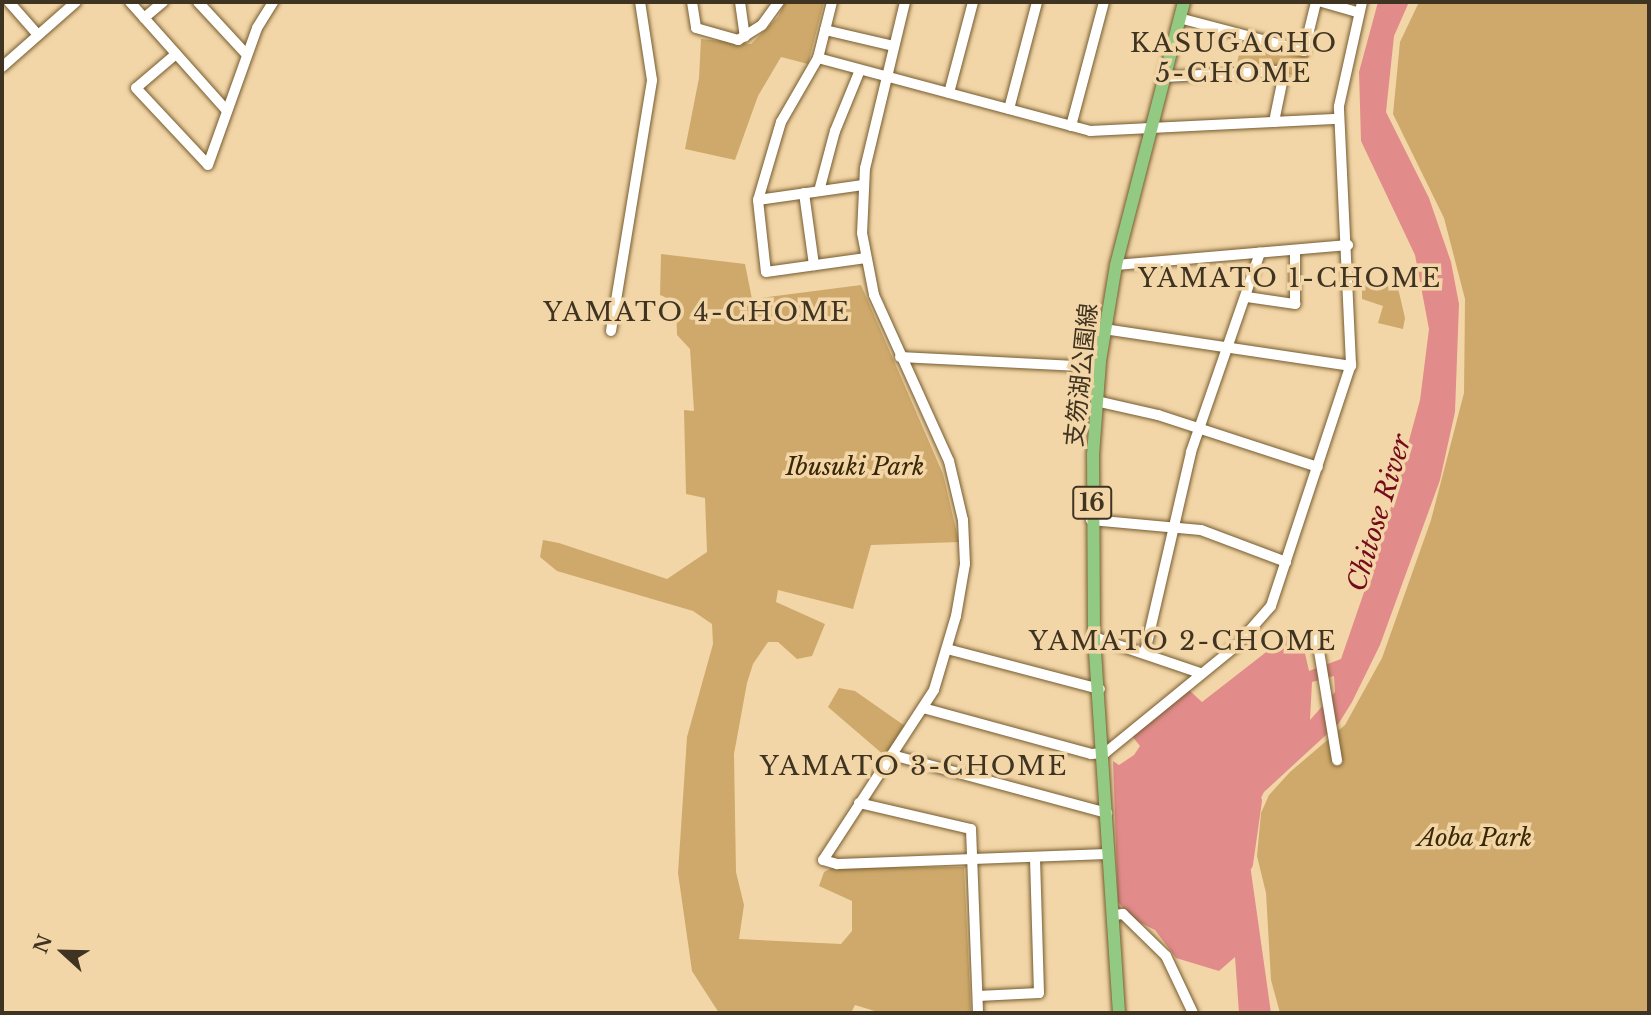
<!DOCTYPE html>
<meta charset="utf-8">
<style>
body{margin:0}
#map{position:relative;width:1651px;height:1015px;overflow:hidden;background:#f3d6a7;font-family:"Libre Baskerville","Noto Sans JP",serif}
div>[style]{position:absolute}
.green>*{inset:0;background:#cea96b}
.water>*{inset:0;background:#e28b8b}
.river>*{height:14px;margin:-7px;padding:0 7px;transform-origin:7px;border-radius:7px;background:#e28b8b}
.roads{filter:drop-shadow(0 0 2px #755c30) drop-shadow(0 0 2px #755c30)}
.minor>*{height:10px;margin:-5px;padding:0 5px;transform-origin:5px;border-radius:5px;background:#fff}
.major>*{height:12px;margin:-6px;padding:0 6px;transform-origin:6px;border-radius:6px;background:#92ca83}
span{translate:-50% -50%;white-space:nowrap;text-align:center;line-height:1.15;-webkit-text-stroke:7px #f3d6a7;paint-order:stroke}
.shield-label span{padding:2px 5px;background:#f3d6a7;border:2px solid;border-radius:5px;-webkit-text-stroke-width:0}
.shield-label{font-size:23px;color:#3f3321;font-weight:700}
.street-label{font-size:24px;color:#3f3321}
.park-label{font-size:24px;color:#3a2806;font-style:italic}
.neighbourhood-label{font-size:26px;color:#3f3321;letter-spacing:2px}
.water-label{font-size:26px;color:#740b1d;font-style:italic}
.frame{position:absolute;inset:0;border:4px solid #3f3321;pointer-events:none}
.north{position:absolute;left:28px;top:917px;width:70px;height:70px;-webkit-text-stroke:5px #f3d6a7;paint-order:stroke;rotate:292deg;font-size:19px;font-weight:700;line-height:28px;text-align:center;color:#3f3321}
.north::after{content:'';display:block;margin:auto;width:24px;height:32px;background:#3f3321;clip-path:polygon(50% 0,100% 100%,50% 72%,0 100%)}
</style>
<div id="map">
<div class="green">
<i style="clip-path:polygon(785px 2px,824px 2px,808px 64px,781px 57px,758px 96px,735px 160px,685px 149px,699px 78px,701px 39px,751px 44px,778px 17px)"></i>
<i style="clip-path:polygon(1419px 2px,1649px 2px,1649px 1013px,1280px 1013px,1271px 980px,1266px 893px,1257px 856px,1261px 813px,1269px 795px,1290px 772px,1345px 725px,1382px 658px,1431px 520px,1464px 393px,1465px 299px,1444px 218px,1393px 114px,1400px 42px)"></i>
<i style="clip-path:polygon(1242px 38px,1309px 56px,1302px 80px,1279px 69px,1236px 69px)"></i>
<i style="clip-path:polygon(661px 254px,745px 264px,752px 299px,861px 285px,943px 474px,959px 542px,871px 545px,853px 609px,778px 590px,776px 602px,825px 624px,812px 656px,797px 659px,778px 642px,768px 642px,753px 664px,747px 683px,734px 754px,736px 872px,744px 905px,739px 939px,841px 944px,852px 931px,852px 901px,819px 886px,824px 872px,832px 868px,964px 867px,971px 1013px,881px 1013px,855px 1005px,851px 1013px,719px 1013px,692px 971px,678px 873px,687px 737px,713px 644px,712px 624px,693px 611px,557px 571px,540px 557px,543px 540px,559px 543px,667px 579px,707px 552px,705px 498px,686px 494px,684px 410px,694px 411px,690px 349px,677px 335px,676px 302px,660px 295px)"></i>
<i style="clip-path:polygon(1362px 281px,1398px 288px,1405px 318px,1403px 329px,1378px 323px,1383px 306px,1362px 299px)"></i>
<i style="clip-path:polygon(839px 688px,855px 691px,905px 726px,885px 756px,828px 707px)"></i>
</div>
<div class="water">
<i style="clip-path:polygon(evenodd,1378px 2px,1409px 2px,1394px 36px,1386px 112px,1429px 198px,1451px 262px,1459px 304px,1455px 412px,1440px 480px,1380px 645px,1352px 702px,1339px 723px,1264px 792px,1245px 829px,1271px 1013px,1239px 1013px,1235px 957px,1219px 971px,1176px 958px,1155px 930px,1133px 919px,1118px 902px,1113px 761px,1119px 765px,1134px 755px,1140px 746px,1132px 736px,1189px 690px,1202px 702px,1288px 635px,1304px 649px,1309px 671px,1341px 659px,1382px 540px,1420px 400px,1429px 329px,1415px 255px,1361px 141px,1359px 72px,1378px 2px,1334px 676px,1335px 692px,1310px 720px,1312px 682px,1334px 676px)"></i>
</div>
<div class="river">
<i style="left:1246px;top:864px;width:64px;rotate:-81.9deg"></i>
</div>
<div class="roads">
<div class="minor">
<i style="left:9px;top:2px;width:44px;rotate:48.7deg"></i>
<i style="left:130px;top:2px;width:146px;rotate:48.3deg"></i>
<i style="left:198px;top:2px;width:72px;rotate:47.2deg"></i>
<i style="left:692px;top:2px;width:26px;rotate:81deg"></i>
<i style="left:696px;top:28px;width:44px;rotate:15.9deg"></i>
<i style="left:738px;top:40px;width:28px;rotate:-32deg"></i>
<i style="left:762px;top:25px;width:29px;rotate:-54deg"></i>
<i style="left:740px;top:2px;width:35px;rotate:82deg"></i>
<i style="left:832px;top:2px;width:58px;rotate:104deg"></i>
<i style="left:818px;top:58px;width:74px;rotate:120deg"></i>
<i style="left:781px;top:122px;width:81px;rotate:106.4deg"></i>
<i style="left:758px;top:200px;width:72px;rotate:83.7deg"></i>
<i style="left:766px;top:272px;width:101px;rotate:-8deg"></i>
<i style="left:905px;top:2px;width:171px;rotate:103.5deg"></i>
<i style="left:865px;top:168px;width:65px;rotate:92.6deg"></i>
<i style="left:862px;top:233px;width:63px;rotate:79deg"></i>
<i style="left:874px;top:295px;width:182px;rotate:65.7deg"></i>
<i style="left:949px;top:461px;width:61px;rotate:76.7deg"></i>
<i style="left:963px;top:520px;width:44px;rotate:87.4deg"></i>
<i style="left:965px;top:564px;width:53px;rotate:99.8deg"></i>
<i style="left:956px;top:616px;width:77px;rotate:106.6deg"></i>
<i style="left:934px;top:690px;width:203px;rotate:123.1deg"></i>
<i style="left:823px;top:860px;width:15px;rotate:16deg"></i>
<i style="left:837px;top:864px;width:272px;rotate:-2.1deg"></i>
<i style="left:1322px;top:2px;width:37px;rotate:16deg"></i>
<i style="left:144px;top:18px;width:25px;rotate:-40deg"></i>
<i style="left:1179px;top:18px;width:129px;rotate:14.8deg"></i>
<i style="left:1304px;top:51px;width:50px;rotate:-76.2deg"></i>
<i style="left:825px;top:30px;width:71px;rotate:13.1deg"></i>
<i style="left:176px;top:54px;width:52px;rotate:139.6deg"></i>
<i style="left:136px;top:88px;width:105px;rotate:46.9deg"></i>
<i style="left:208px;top:165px;width:145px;rotate:-70.3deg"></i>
<i style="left:257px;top:28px;width:31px;rotate:-58deg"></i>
<i style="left:818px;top:58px;width:282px;rotate:15deg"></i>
<i style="left:1090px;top:131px;width:249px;rotate:-2.8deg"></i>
<i style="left:2px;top:67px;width:98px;rotate:-41.3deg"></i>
<i style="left:1164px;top:77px;width:111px;rotate:-3.1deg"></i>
<i style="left:1275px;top:71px;width:11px;rotate:41deg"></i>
<i style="left:1283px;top:78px;width:45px;rotate:101.6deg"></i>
<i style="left:949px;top:93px;width:94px;rotate:-75.2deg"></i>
<i style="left:1009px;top:109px;width:111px;rotate:-75.3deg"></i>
<i style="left:1071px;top:126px;width:128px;rotate:-75.1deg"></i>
<i style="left:819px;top:191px;width:62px;rotate:-75.1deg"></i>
<i style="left:835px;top:131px;width:66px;rotate:-67.7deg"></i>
<i style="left:804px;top:193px;width:73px;rotate:82.1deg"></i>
<i style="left:758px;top:200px;width:106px;rotate:-8.1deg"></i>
<i style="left:1116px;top:265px;width:233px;rotate:-4.9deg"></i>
<i style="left:1247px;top:297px;width:49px;rotate:8.3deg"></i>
<i style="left:1295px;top:304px;width:54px;rotate:-90deg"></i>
<i style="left:1104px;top:329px;width:250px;rotate:8.5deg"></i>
<i style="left:611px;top:331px;width:254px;rotate:-80.7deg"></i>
<i style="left:652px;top:80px;width:79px;rotate:-98.7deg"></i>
<i style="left:900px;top:357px;width:200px;rotate:2.9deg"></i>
<i style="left:1096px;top:401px;width:64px;rotate:12.7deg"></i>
<i style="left:1158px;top:415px;width:168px;rotate:18deg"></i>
<i style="left:1091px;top:520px;width:110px;rotate:5.2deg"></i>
<i style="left:1201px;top:530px;width:91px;rotate:20.6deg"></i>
<i style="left:1094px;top:637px;width:112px;rotate:18.8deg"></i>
<i style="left:1317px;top:639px;width:123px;rotate:80.6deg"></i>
<i style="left:947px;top:649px;width:158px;rotate:14.7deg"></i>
<i style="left:1145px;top:652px;width:205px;rotate:-77deg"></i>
<i style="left:1191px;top:452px;width:211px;rotate:-70.9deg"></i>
<i style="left:923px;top:708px;width:174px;rotate:15.3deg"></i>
<i style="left:1091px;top:754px;width:14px;rotate:-4deg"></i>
<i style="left:1105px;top:753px;width:169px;rotate:-39.2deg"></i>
<i style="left:1236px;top:646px;width:53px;rotate:-48.8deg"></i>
<i style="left:1271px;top:606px;width:255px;rotate:-71.7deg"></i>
<i style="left:1351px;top:364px;width:258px;rotate:-92.7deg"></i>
<i style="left:1339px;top:106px;width:107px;rotate:-77.5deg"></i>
<i style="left:892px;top:755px;width:223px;rotate:15.1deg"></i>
<i style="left:859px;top:803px;width:115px;rotate:13.1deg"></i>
<i style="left:971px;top:829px;width:184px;rotate:87.8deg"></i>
<i style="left:1113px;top:915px;width:10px;rotate:-6deg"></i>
<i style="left:1123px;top:914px;width:60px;rotate:44.3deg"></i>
<i style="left:1166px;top:956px;width:63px;rotate:64.7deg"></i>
<i style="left:978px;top:996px;width:61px;rotate:-2.8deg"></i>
<i style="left:1039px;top:993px;width:135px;rotate:-91.7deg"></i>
</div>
<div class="major">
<i style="left:1119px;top:1013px;width:377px;rotate:-93.8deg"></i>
<i style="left:1094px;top:637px;width:182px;rotate:-90.3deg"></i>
<i style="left:1093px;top:455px;width:94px;rotate:-85.7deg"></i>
<i style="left:1100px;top:361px;width:97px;rotate:-80.5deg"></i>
<i style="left:1116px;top:265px;width:272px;rotate:-75.5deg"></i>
</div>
</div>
<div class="shield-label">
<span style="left:1092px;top:503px">16</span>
</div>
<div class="street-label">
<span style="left:1081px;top:375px;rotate:-84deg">支笏湖公園線</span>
</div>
<div class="park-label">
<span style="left:855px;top:467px">Ibusuki Park</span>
<span style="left:1475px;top:838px">Aoba Park</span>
</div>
<div class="neighbourhood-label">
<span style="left:1234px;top:59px">KASUGACHO<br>5-CHOME</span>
<span style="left:1290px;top:279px">YAMATO 1-CHOME</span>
<span style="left:697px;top:313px">YAMATO 4-CHOME</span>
<span style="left:1183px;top:642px">YAMATO 2-CHOME</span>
<span style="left:914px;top:767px">YAMATO 3-CHOME</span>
</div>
<div class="water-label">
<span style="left:1380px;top:513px;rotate:-73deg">Chitose River</span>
</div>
<div class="frame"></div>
<div class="north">N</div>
</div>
